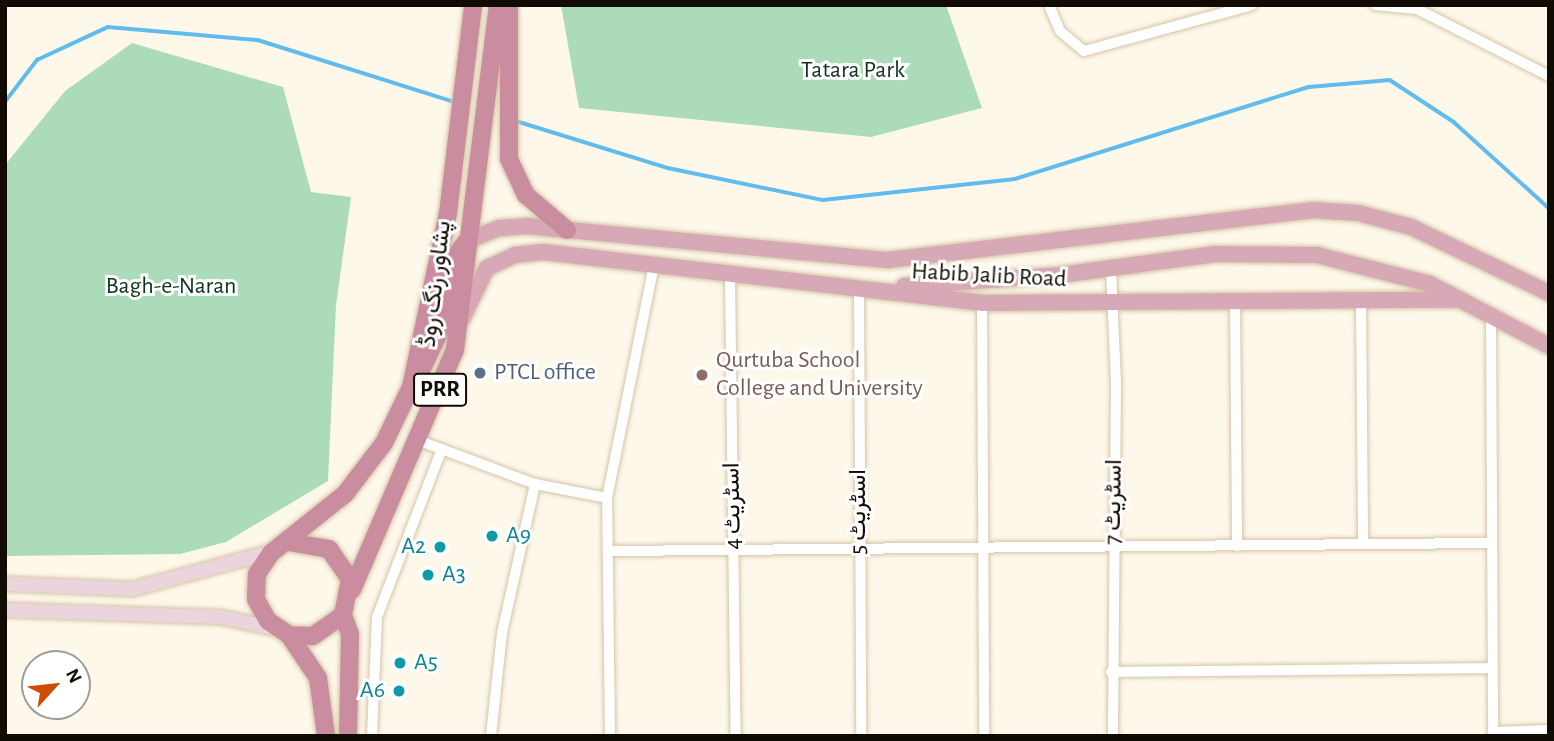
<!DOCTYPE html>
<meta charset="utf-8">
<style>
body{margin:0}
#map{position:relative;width:1554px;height:741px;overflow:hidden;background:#fef8eb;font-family:"Alegreya Sans",Vazirmatn,sans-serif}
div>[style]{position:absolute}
.green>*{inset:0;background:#abdbb8}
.stream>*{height:3.5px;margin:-1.75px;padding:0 1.75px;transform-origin:1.75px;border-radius:1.75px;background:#61bced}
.roads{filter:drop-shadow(0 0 2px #d5c5a7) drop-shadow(0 0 2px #d5c5a7)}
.minor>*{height:10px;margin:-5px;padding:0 5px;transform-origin:5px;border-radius:5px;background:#fff}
.secondary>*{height:14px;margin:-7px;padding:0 7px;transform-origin:7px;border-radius:7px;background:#ebd4db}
.primary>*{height:16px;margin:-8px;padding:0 8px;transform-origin:8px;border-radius:8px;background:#d7a9b7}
.trunk>*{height:18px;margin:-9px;padding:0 9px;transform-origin:9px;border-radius:9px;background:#ca8c9f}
.dots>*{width:19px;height:19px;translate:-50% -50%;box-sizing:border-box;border:4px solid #fff;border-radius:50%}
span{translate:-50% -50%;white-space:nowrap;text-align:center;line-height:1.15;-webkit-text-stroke:6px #fff;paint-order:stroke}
.shield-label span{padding:2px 5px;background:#fff;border:2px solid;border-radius:5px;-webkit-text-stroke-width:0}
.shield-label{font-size:23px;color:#100b03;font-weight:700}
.park-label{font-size:24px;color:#10331d}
.street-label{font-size:24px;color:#100b03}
.education-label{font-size:24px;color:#785e54}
.left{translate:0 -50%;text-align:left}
.service-label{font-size:24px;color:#4e5e75}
.culture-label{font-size:24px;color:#0d838f}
.right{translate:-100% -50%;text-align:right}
.frame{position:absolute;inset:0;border:7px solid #100b03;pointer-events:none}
.north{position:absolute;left:21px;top:650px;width:70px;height:70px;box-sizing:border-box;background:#fff;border:2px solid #9f9d9a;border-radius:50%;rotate:63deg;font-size:19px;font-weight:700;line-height:28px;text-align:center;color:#100b03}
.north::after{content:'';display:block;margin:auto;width:24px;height:32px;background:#d04c03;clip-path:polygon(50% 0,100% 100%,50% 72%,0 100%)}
</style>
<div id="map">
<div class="green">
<i style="clip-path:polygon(561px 5px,946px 5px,982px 108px,871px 137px,579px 108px)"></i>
<i style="clip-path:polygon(132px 43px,283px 87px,311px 192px,351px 197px,336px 305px,328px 481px,226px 542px,180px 554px,5px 556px,5px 165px,65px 91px)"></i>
</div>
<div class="stream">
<i style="left:5px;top:102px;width:53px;rotate:-52.7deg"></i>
<i style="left:37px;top:60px;width:78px;rotate:-24.9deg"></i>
<i style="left:108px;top:27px;width:151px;rotate:5deg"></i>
<i style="left:258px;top:40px;width:207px;rotate:17.5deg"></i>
<i style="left:516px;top:121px;width:159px;rotate:17.2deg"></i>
<i style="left:668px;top:168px;width:158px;rotate:11.7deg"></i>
<i style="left:823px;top:200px;width:193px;rotate:-6.2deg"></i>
<i style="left:1015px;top:179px;width:308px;rotate:-17.4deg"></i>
<i style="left:1309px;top:87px;width:81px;rotate:-4.9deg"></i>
<i style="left:1390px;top:80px;width:77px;rotate:33.3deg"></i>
<i style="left:1454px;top:122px;width:128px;rotate:42.2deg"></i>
</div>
<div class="roads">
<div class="minor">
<i style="left:1049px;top:5px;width:28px;rotate:67deg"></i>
<i style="left:1060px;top:31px;width:31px;rotate:40deg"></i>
<i style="left:1084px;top:51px;width:174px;rotate:-15.3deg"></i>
<i style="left:1375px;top:5px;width:42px;rotate:5.4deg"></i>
<i style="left:1417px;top:9px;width:148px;rotate:26.9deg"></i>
<i style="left:1111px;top:268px;width:114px;rotate:87.5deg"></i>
<i style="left:1116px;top:382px;width:354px;rotate:90.5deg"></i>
<i style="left:730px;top:275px;width:461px;rotate:89.3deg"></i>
<i style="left:859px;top:289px;width:447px;rotate:89.7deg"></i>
<i style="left:1361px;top:301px;width:243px;rotate:89.5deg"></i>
<i style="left:982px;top:303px;width:433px;rotate:89.7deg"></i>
<i style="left:1235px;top:303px;width:243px;rotate:89.5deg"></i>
<i style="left:1491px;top:317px;width:419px;rotate:89.7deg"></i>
<i style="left:420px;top:441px;width:123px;rotate:20.5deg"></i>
<i style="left:535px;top:484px;width:73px;rotate:11deg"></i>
<i style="left:609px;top:551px;width:879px;rotate:-0.52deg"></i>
<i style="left:1111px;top:672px;width:382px;rotate:-0.6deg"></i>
<i style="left:1493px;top:732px;width:56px;rotate:-2deg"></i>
<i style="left:372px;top:736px;width:119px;rotate:-87.6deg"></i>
<i style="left:377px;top:617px;width:178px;rotate:-68.9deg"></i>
<i style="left:491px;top:736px;width:104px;rotate:-83.9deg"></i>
<i style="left:502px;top:633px;width:153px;rotate:-77.5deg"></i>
<i style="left:610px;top:736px;width:238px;rotate:-90.7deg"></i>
<i style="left:607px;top:498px;width:239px;rotate:-78.6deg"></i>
</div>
<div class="secondary">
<i style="left:5px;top:584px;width:128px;rotate:2.2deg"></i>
<i style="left:133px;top:589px;width:146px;rotate:-15.1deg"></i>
<i style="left:5px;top:610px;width:215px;rotate:1.9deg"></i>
<i style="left:220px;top:617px;width:58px;rotate:11.9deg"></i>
</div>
<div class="primary">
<i style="left:467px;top:241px;width:35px;rotate:-22deg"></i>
<i style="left:500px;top:228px;width:26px;rotate:-4deg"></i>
<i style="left:526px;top:226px;width:364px;rotate:5.4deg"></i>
<i style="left:888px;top:260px;width:427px;rotate:-6.7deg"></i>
<i style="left:1312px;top:210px;width:46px;rotate:3.7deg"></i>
<i style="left:1358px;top:213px;width:55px;rotate:14.8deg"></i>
<i style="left:1411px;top:227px;width:153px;rotate:25.6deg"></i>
<i style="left:904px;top:286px;width:156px;rotate:-4deg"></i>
<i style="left:1060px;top:275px;width:157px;rotate:-7.7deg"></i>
<i style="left:1216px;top:254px;width:101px;rotate:0.6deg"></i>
<i style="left:1317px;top:255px;width:117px;rotate:14.4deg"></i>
<i style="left:1430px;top:284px;width:134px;rotate:27.5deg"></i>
<i style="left:462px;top:319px;width:57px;rotate:-63.9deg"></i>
<i style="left:487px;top:268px;width:31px;rotate:-25deg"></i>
<i style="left:515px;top:255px;width:28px;rotate:-6deg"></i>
<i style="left:543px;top:252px;width:442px;rotate:6.6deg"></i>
<i style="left:982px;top:303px;width:478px;rotate:-0.4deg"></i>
</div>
<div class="trunk">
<i style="left:509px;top:5px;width:154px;rotate:90deg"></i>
<i style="left:509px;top:159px;width:40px;rotate:65deg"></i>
<i style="left:526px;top:195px;width:54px;rotate:40.5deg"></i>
<i style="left:419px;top:375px;width:61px;rotate:-64.7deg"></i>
<i style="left:445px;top:320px;width:58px;rotate:-84.1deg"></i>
<i style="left:451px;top:262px;width:26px;rotate:-53deg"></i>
<i style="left:288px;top:542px;width:42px;rotate:9.7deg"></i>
<i style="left:329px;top:549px;width:37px;rotate:55deg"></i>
<i style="left:350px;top:579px;width:37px;rotate:101deg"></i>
<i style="left:343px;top:615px;width:37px;rotate:145deg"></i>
<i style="left:313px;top:636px;width:24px;rotate:-178deg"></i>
<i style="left:289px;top:635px;width:25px;rotate:-146deg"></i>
<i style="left:268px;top:621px;width:25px;rotate:-119deg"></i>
<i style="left:256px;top:599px;width:25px;rotate:-88deg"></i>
<i style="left:257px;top:574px;width:25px;rotate:-56deg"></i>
<i style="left:271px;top:553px;width:95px;rotate:-38.6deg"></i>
<i style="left:345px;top:494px;width:64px;rotate:-52.6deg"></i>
<i style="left:384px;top:443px;width:62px;rotate:-64.3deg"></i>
<i style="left:411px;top:387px;width:178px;rotate:-78deg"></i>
<i style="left:448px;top:213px;width:209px;rotate:-83.1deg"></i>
<i style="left:352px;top:590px;width:261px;rotate:-66.8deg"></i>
<i style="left:455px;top:350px;width:348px;rotate:-82.9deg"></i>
<i style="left:343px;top:615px;width:20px;rotate:70deg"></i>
<i style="left:350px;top:634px;width:102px;rotate:91.1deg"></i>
<i style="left:289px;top:635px;width:52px;rotate:56deg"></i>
<i style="left:318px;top:678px;width:59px;rotate:82.1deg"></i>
</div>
</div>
<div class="dots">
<i style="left:480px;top:373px;background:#5c6f8a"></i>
<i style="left:702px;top:375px;background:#8d6e63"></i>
<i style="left:492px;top:536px;background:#0f9aa8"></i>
<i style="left:440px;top:547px;background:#0f9aa8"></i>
<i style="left:428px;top:575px;background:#0f9aa8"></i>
<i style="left:400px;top:663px;background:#0f9aa8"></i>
<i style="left:399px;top:691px;background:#0f9aa8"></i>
</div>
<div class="shield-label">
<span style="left:440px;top:390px">PRR</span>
</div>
<div class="park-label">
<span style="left:853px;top:71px">Tatara Park</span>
<span style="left:171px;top:287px">Bagh-e-Naran</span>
</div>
<div class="street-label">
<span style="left:989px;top:276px;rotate:3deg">Habib Jalib Road</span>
<span style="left:436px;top:284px;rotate:-83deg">پشاور رنگ روڈ</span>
<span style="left:1114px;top:502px;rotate:-89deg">اسٹریٹ 7</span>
<span style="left:733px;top:506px;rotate:-91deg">اسٹریٹ 4</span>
<span style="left:859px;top:512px;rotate:-90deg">اسٹریٹ 5</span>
</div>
<div class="education-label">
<span class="left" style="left:716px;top:375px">Qurtuba School<br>College and University</span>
</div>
<div class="service-label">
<span class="left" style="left:494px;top:373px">PTCL office</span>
</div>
<div class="culture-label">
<span class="left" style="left:506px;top:536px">A9</span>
<span class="right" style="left:426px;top:547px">A2</span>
<span class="left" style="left:442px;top:575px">A3</span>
<span class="left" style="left:414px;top:663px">A5</span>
<span class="right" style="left:385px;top:691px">A6</span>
</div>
<div class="frame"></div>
<div class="north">N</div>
</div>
